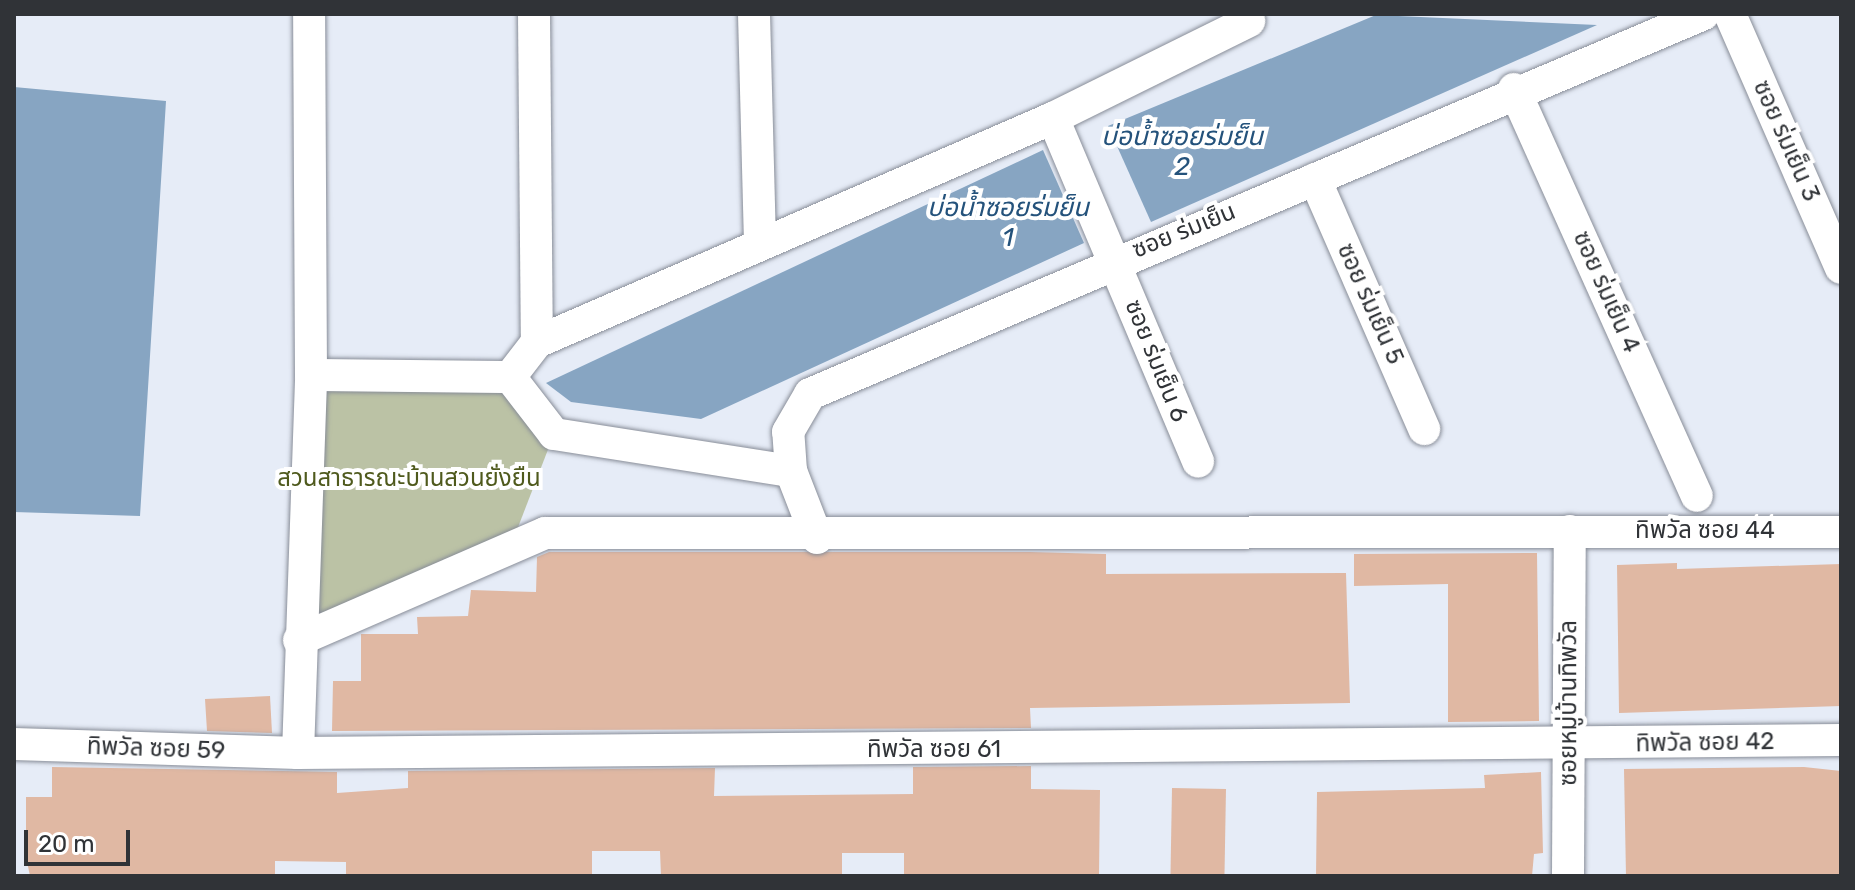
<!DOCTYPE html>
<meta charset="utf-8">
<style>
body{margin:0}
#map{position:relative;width:1855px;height:890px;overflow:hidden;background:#e6ecf7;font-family:Rubik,"Noto Sans Thai",sans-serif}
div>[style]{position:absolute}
.green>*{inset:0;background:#bbc2a5}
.water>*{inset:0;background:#87a5c2}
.building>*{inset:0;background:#e0b8a3;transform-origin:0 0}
.roads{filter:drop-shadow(0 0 2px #888d98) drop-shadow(0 0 2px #888d98)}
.minor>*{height:32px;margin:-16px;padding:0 16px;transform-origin:16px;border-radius:16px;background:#fff}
span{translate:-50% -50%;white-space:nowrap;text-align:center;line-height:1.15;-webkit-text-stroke:8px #fff;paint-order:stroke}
.street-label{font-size:24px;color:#303337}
.park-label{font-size:24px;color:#4f5a1d}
.water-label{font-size:26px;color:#24527b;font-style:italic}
.frame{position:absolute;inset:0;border:16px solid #303337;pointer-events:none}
.scale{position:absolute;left:24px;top:830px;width:106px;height:36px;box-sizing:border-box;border:4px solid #303337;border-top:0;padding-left:10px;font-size:24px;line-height:28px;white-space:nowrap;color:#303337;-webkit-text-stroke:6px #fff;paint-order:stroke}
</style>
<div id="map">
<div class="green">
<i style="clip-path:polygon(311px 375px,510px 377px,554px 434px,510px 548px,299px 640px)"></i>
</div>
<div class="water">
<i style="clip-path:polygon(1376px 15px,1597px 25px,1151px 222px,1108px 126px)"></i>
<i style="clip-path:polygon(14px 87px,166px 101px,140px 516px,14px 512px)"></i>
<i style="clip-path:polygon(1043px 150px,1084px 243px,701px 419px,571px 402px,546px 383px)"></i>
</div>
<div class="building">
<i style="clip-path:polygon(549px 552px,1030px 552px,1106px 554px,1106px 574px,1346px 573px,1350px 703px,1030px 708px,1031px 728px,332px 731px,333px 681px,361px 681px,361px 634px,418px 634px,417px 617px,468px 616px,471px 590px,536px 592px,537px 557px)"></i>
<i style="clip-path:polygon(1537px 553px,1539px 721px,1448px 722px,1448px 584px,1354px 586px,1354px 554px)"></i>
<i style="clip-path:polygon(1677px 563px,1677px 569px,1841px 564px,1841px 706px,1619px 713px,1617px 565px)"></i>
<i style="clip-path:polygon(270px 696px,272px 733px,207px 731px,205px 699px)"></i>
<i style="clip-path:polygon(1031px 766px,1031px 789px,1100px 790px,1099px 876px,904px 876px,904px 853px,842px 853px,842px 876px,661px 876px,660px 851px,592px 851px,592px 876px,346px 876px,346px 862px,275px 861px,275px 876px,30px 876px,26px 857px,26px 797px,52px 797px,52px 767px,337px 772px,337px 793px,408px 788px,408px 771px,715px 768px,714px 796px,913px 794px,913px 767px)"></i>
<i style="clip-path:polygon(1804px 767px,1841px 771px,1841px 876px,1626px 876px,1624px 769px)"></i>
<i style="clip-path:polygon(1541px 772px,1543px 853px,1534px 854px,1532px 876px,1316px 876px,1317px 792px,1485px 788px,1484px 775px)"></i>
<i style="left:1172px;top:788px;width:54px;height:88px;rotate:1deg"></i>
</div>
<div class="roads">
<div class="minor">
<i style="left:534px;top:14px;width:328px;rotate:89.5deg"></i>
<i style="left:754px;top:14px;width:228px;rotate:88.5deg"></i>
<i style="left:1730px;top:14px;width:277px;rotate:66.4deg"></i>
<i style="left:1514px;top:89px;width:446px;rotate:65.8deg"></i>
<i style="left:1053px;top:118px;width:373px;rotate:67.1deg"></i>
<i style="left:1315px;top:179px;width:273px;rotate:66.4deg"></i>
<i style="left:311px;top:375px;width:199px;rotate:0.6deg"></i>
<i style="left:510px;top:377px;width:72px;rotate:52.3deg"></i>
<i style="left:554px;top:434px;width:240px;rotate:8.9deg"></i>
<i style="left:510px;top:377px;width:44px;rotate:-52.4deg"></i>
<i style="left:537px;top:342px;width:563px;rotate:-23.47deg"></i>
<i style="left:1053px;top:118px;width:219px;rotate:-26.3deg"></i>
<i style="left:817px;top:538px;width:72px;rotate:-111.2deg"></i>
<i style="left:791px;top:471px;width:39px;rotate:-94deg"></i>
<i style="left:788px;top:432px;width:44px;rotate:-59.9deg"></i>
<i style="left:810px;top:394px;width:971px;rotate:-23.03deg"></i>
<i style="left:299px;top:640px;width:268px;rotate:-23.5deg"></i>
<i style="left:545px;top:533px;width:1296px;rotate:-0.04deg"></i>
<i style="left:14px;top:744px;width:284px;rotate:1.8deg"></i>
<i style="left:298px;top:753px;width:1543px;rotate:-0.48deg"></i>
<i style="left:298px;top:753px;width:378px;rotate:-88deg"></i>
<i style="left:311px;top:375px;width:361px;rotate:-90.3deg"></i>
<i style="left:1568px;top:876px;width:345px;rotate:-89.7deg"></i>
</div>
</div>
<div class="street-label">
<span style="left:1786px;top:141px;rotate:66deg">ซอย ร่มเย็น 3</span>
<span style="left:1184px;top:231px;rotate:-22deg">ซอย ร่มเย็น</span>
<span style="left:1606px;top:292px;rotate:66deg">ซอย ร่มเย็น 4</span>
<span style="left:1370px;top:304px;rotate:66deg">ซอย ร่มเย็น 5</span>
<span style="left:1156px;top:361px;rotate:68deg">ซอย ร่มเย็น 6</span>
<span style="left:1705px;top:531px">ทิพวัล ซอย 44</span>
<span style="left:1569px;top:703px;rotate:-90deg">ซอยหมู่บ้านทิพวัล</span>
<span style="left:1705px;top:743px;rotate:-1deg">ทิพวัล ซอย 42</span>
<span style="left:156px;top:749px;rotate:2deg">ทิพวัล ซอย 59</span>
<span style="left:934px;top:750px">ทิพวัล ซอย 61</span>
</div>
<div class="park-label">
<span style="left:409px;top:479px">สวนสาธารณะบ้านสวนยั่งยืน</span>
</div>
<div class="water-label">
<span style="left:1182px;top:152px">บ่อน้ำซอยร่มย็น<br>2</span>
<span style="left:1008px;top:223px">บ่อน้ำซอยร่มย็น<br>1</span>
</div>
<div class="frame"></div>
<div class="scale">20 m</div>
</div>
